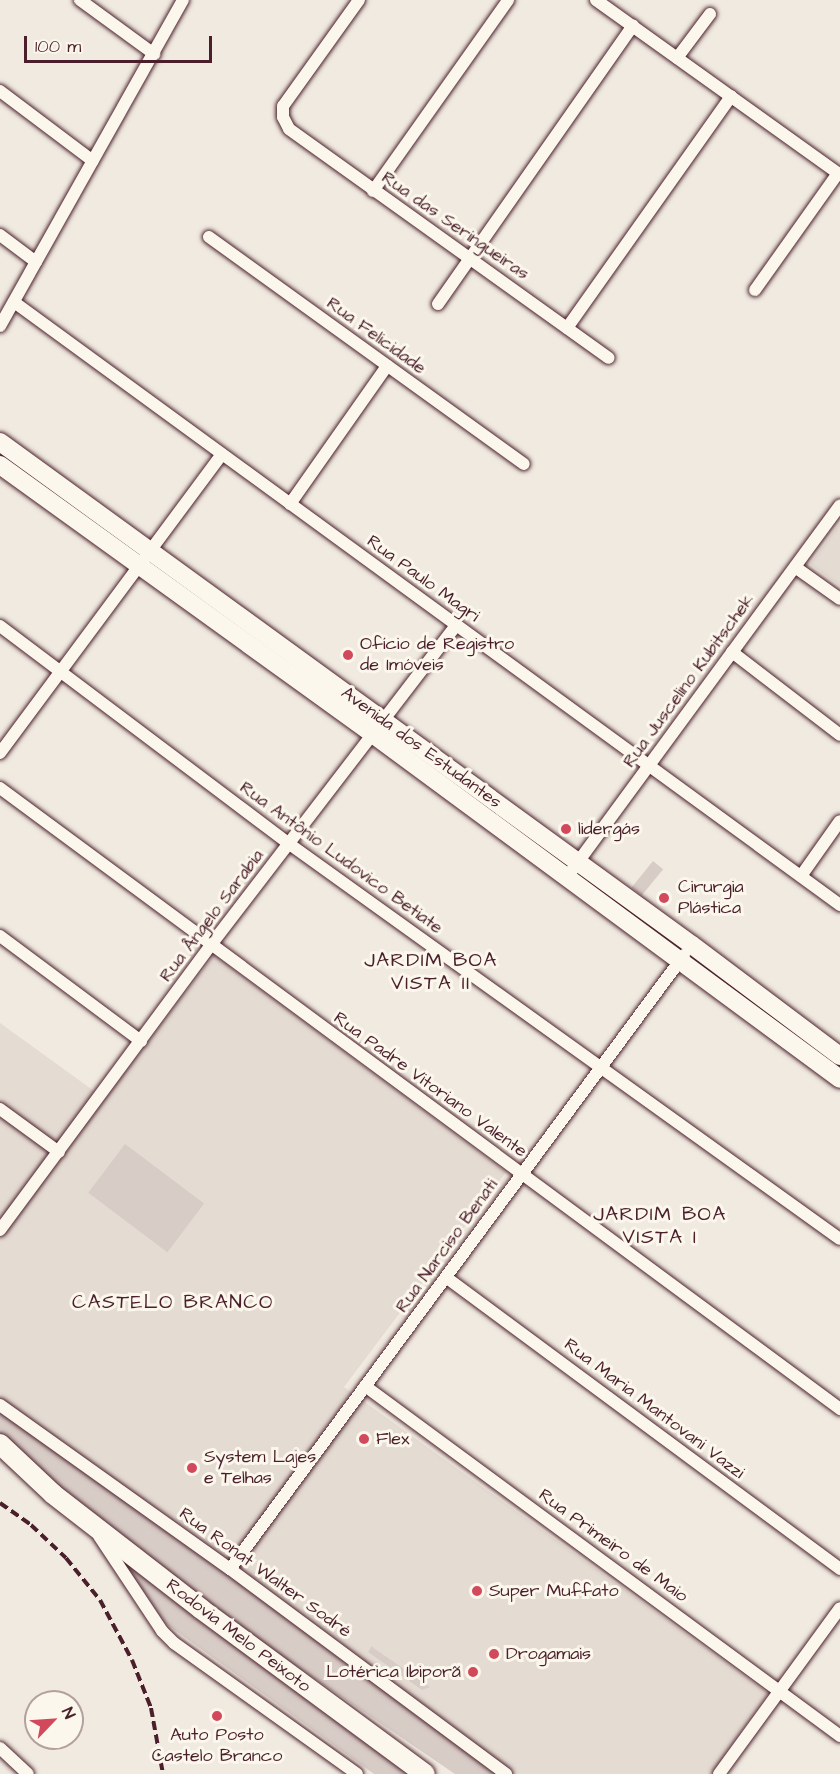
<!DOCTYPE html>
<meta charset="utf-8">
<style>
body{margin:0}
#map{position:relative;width:840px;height:1774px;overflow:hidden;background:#f0eae0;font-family:"Architects Daughter",sans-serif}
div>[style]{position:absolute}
.built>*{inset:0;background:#e4dbd2}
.green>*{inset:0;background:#d8ccc6;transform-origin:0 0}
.roads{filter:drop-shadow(0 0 2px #4a1f2b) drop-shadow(0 0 2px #4a1f2b)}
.street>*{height:12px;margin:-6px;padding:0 6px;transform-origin:6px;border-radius:6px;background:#fbf7ec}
.secondary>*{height:18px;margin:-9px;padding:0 9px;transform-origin:9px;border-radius:9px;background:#fbf7ec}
.primary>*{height:20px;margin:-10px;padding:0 10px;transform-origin:10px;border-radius:10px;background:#fbf7ec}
.rail>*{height:4px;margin-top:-2px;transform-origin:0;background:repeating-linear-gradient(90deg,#4a1f2b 0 9px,transparent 0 13.5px)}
.dots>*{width:16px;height:16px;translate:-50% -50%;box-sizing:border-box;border:3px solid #fbf7ec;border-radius:50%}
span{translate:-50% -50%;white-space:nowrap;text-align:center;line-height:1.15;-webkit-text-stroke:6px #fbf7ec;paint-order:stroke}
.street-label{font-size:18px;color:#4a1f2b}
.poi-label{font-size:18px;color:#4a1f2b}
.left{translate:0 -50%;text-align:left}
.right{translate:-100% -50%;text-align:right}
.neighbourhood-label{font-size:20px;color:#4a1f2b;letter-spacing:1.5px}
.north{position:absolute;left:24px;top:1690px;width:60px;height:60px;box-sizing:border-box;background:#fbf7ec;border:2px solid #b4a19f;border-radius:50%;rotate:65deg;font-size:16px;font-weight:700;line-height:24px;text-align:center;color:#4a1f2b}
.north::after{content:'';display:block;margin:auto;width:21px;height:27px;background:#d1495b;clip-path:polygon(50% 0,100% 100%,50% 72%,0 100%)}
.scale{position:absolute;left:24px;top:36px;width:188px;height:27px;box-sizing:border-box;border:3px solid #4a1f2b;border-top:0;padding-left:8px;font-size:18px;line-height:21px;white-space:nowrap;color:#4a1f2b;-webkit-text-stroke:4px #fbf7ec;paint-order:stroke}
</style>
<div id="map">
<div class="built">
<i style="clip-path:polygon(840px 523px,840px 586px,810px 564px)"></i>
<i style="clip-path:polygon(214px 955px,506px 1172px,344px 1387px,768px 1693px,711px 1774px,510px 1774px,0 1400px,0 1023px,105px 1099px)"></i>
</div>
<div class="green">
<i style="left:653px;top:861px;width:13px;height:34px;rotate:39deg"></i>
<i style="left:125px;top:1144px;width:99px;height:61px;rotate:37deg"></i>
<i style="clip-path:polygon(0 1401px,496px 1774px,455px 1774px,220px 1614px,0 1442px)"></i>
<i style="clip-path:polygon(110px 1542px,415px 1774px,374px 1774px,165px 1623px)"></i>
<i style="clip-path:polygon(372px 1646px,375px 1649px,430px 1687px,422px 1690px,368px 1652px)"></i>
</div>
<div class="roads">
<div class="street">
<i style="left:80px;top:0;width:92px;rotate:36.1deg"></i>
<i style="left:359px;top:0;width:130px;rotate:125.6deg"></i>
<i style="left:283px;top:106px;width:11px;rotate:90deg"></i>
<i style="left:283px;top:117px;width:13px;rotate:63deg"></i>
<i style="left:289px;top:129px;width:393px;rotate:35.6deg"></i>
<i style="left:596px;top:0;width:300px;rotate:35.6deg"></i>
<i style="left:677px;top:58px;width:55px;rotate:-53.1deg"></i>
<i style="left:0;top:91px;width:116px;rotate:37deg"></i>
<i style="left:373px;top:191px;width:234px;rotate:-54.7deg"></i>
<i style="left:0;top:235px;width:45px;rotate:36.9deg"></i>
<i style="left:209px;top:237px;width:388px;rotate:35.8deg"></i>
<i style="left:755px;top:290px;width:143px;rotate:-54.6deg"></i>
<i style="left:14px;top:302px;width:1023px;rotate:36.13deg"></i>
<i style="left:438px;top:304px;width:340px;rotate:-55deg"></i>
<i style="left:0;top:326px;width:374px;rotate:-60.7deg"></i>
<i style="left:567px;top:328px;width:284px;rotate:-54.7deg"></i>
<i style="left:290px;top:504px;width:169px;rotate:-54.9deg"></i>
<i style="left:795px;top:567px;width:55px;rotate:35.4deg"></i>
<i style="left:0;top:626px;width:361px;rotate:37deg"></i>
<i style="left:288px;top:843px;width:679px;rotate:35.66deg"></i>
<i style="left:732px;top:652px;width:136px;rotate:37.5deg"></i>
<i style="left:0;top:753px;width:372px;rotate:-53.4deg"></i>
<i style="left:0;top:788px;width:1045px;rotate:36.47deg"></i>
<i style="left:801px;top:876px;width:67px;rotate:-54.7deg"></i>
<i style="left:567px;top:877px;width:461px;rotate:-53.7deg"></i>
<i style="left:0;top:936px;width:176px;rotate:36.7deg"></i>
<i style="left:0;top:1109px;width:73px;rotate:36.1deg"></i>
<i style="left:0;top:1230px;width:353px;rotate:-53.5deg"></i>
<i style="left:210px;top:946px;width:404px;rotate:-52.5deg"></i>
<i style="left:447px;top:1278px;width:489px;rotate:36.5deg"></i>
<i style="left:365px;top:1386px;width:590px;rotate:36.38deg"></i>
<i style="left:0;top:1405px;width:282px;rotate:35.5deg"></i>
<i style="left:230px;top:1569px;width:344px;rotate:36.6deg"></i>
<i style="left:99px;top:1536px;width:114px;rotate:56.4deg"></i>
<i style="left:162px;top:1631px;width:17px;rotate:45deg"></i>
<i style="left:174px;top:1643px;width:225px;rotate:35.6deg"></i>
<i style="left:230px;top:1569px;width:764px;rotate:-53.52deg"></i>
<i style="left:0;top:1748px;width:38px;rotate:43deg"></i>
<i style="left:719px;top:1774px;width:205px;rotate:-53.9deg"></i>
</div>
<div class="secondary">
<i style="left:0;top:442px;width:855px;rotate:36.01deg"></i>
<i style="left:692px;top:945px;width:185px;rotate:36.9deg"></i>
<i style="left:0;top:465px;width:461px;rotate:35.8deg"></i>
<i style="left:374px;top:735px;width:579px;rotate:36.43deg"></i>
</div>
<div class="primary">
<i style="left:0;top:1444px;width:73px;rotate:43.3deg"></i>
<i style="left:53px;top:1494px;width:187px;rotate:37.8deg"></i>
<i style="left:201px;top:1609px;width:278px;rotate:36.4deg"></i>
</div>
</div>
<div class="rail">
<i style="left:0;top:1503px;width:38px;rotate:35deg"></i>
<i style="left:31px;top:1525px;width:48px;rotate:43.3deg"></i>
<i style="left:66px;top:1558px;width:54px;rotate:51deg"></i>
<i style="left:100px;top:1600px;width:68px;rotate:61.9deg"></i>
<i style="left:132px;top:1660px;width:52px;rotate:68.4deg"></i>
<i style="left:151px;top:1708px;width:67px;rotate:79.7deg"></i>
</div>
<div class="dots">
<i style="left:348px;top:655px;background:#d1495b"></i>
<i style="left:566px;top:829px;background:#d1495b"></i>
<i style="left:664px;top:898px;background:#d1495b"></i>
<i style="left:364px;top:1439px;background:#d1495b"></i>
<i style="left:192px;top:1468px;background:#d1495b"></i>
<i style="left:477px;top:1591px;background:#d1495b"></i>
<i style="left:494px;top:1654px;background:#d1495b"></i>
<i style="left:473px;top:1672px;background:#d1495b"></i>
<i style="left:217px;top:1716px;background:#d1495b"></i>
</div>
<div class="street-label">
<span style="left:455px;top:226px;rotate:35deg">Rua das Seringueiras</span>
<span style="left:376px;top:336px;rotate:36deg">Rua Felicidade</span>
<span style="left:423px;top:579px;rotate:36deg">Rua Paulo Magri</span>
<span style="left:689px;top:681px;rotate:-54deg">Rua Juscelino Kubitschek</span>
<span style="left:421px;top:748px;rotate:36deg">Avenida dos Estudantes</span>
<span style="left:341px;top:858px;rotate:36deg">Rua Antônio Ludovico Betiate</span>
<span style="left:212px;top:916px;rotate:-53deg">Rua Ângelo Sarabia</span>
<span style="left:430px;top:1085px;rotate:36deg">Rua Padre Vitoriano Valente</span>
<span style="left:447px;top:1246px;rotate:-54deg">Rua Narciso Benati</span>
<span style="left:654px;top:1409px;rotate:37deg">Rua Maria Mantovani Vazzi</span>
<span style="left:613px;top:1546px;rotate:36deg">Rua Primeiro de Maio</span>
<span style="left:265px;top:1573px;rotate:36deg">Rua Ronat Walter Sodré</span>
<span style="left:238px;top:1636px;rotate:37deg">Rodovia Melo Peixoto</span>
</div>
<div class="poi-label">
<span class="left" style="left:360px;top:655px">Ofício de Registro<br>de Imóveis</span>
<span class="left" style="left:578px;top:829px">lidergás</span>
<span class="left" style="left:678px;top:898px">Cirurgia<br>Plástica</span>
<span class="left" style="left:376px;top:1439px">Flex</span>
<span class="left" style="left:204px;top:1468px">System Lajes<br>e Telhas</span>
<span class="left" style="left:489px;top:1591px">Super Muffato</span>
<span class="left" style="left:506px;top:1654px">Drogamais</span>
<span class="right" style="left:461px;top:1672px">Lotérica Ibiporã</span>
<span style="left:217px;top:1746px">Auto Posto<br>Castelo Branco</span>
</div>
<div class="neighbourhood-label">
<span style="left:431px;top:972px">JARDIM BOA<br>VISTA II</span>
<span style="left:660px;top:1226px">JARDIM BOA<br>VISTA I</span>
<span style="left:173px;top:1302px">CASTELO BRANCO</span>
</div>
<div class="north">N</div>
<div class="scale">100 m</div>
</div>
